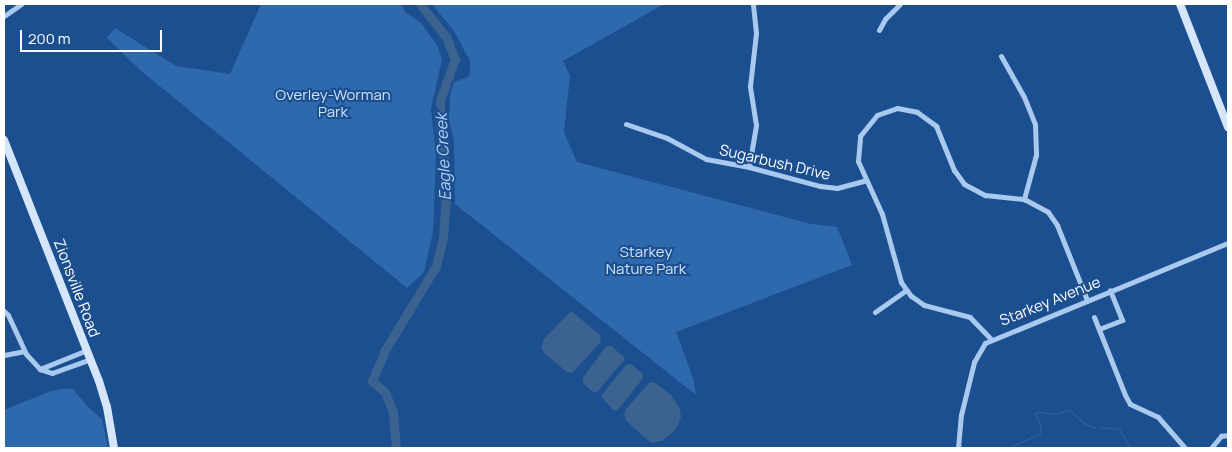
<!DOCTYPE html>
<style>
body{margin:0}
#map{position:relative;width:1232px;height:452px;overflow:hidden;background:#1b4f8f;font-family:Manrope,sans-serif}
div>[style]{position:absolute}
.green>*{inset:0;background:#2e69ad}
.water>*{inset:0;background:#3c6290}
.stream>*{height:1px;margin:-0.5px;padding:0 0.5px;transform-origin:0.5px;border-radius:0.5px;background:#3c6290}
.river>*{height:9px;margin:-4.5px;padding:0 4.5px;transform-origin:4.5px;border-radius:4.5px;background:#3c6290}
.street>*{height:5px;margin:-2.5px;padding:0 2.5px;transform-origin:2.5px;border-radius:2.5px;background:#a9c9ee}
.secondary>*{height:8px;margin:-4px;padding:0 4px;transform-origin:4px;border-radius:4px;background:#d6e6fa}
span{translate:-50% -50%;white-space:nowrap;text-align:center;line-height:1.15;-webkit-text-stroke:4px #1b4f8f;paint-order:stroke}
.park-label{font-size:15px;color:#cfe3fa}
.street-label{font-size:15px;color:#fff}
.water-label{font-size:16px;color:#b5d3f5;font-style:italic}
.frame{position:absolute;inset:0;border:5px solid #fff;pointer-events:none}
.scale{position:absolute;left:20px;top:30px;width:142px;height:22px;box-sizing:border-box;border:2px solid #fff;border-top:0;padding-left:6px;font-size:15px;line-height:18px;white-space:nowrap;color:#fff;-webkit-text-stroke:4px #1b4f8f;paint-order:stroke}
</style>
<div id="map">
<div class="green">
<i style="clip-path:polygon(261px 4px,402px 4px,405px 12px,421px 23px,437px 45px,442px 59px,431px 109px,436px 156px,433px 232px,424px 272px,407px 288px,140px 70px,107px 38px,115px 28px,176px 66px,230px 74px)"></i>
<i style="clip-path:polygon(432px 4px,664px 4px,563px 61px,570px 76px,564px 132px,577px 162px,811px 224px,837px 227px,852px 265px,676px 332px,693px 378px,696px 395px,455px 204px,454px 141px,449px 119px,450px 96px,454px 82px,468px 77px,470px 73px,470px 61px,454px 31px)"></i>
<i style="clip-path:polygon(63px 389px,73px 389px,88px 407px,102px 419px,108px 448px,4px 448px,4px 410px,51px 391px)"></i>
</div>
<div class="water">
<i style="clip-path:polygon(571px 311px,600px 335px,601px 339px,600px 343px,572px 373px,567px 372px,544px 353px,541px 347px,544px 339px)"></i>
<i style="clip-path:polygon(606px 346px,611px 346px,624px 357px,624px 360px,598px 391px,594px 393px,583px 383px,583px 378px)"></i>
<i style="clip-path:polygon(627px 364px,631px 364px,642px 373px,643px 378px,618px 410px,613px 410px,601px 396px)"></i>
<i style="clip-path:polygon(654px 382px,671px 395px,680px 409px,681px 417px,676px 429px,662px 441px,651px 443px,626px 421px,624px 415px,626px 409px,649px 383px)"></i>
</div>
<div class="stream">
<i style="left:1100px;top:427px;width:19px;rotate:6deg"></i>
<i style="left:1119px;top:429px;width:22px;rotate:60deg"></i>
<i style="left:1008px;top:448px;width:35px;rotate:-25deg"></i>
<i style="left:1040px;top:433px;width:6px;rotate:-81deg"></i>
<i style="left:1041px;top:427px;width:15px;rotate:-113deg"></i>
<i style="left:1035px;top:413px;width:5px;rotate:-11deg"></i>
<i style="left:1040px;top:412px;width:15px;rotate:8deg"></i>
<i style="left:1055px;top:414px;width:15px;rotate:-16deg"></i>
<i style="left:1069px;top:410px;width:20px;rotate:41deg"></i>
<i style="left:1084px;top:423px;width:12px;rotate:24deg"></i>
</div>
<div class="river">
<i style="left:396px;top:448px;width:36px;rotate:-95deg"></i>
<i style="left:393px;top:412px;width:22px;rotate:-112deg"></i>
<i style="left:385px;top:392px;width:17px;rotate:-140deg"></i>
<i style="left:372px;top:381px;width:34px;rotate:-67deg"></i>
<i style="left:385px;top:350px;width:98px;rotate:-58.7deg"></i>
<i style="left:436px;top:266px;width:30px;rotate:-76deg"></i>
<i style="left:443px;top:237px;width:53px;rotate:-85.7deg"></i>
<i style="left:447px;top:184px;width:48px;rotate:-97.1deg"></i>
<i style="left:441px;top:136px;width:36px;rotate:-92deg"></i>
<i style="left:440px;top:100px;width:44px;rotate:-69.9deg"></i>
<i style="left:455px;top:59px;width:24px;rotate:-112deg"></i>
<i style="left:446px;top:37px;width:42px;rotate:-128.2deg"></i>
</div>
<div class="street">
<i style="left:4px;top:16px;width:21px;rotate:-35deg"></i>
<i style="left:879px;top:30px;width:13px;rotate:-61deg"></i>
<i style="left:885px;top:19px;width:21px;rotate:-45deg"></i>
<i style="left:1001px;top:56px;width:47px;rotate:60.7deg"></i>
<i style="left:1024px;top:97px;width:29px;rotate:68deg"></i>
<i style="left:1035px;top:124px;width:31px;rotate:88deg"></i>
<i style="left:1036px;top:155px;width:46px;rotate:105.3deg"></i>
<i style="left:626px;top:124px;width:43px;rotate:18.9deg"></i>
<i style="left:667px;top:138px;width:44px;rotate:28.3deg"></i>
<i style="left:706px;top:159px;width:44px;rotate:10.5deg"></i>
<i style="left:749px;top:167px;width:73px;rotate:15deg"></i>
<i style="left:820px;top:186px;width:17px;rotate:7deg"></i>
<i style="left:837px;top:188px;width:30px;rotate:-15deg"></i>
<i style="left:749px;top:167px;width:43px;rotate:-80.5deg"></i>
<i style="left:756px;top:125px;width:39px;rotate:-99deg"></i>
<i style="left:750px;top:86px;width:53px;rotate:-83.5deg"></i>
<i style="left:756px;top:33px;width:29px;rotate:-96deg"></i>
<i style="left:4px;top:311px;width:6px;rotate:45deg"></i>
<i style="left:8px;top:315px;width:43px;rotate:65.2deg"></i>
<i style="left:26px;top:354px;width:21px;rotate:47deg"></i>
<i style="left:875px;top:312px;width:37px;rotate:-35deg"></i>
<i style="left:1094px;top:317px;width:84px;rotate:68.3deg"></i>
<i style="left:1125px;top:395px;width:10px;rotate:61deg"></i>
<i style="left:1130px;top:404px;width:31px;rotate:25deg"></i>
<i style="left:1158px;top:417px;width:41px;rotate:48.9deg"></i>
<i style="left:1099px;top:329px;width:25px;rotate:-21deg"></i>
<i style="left:1122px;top:320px;width:32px;rotate:-112deg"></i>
<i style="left:991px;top:339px;width:30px;rotate:-134deg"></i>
<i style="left:970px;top:317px;width:48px;rotate:-165.4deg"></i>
<i style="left:924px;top:305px;width:16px;rotate:-145deg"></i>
<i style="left:911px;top:296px;width:17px;rotate:-126deg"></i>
<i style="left:901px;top:282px;width:71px;rotate:-105.6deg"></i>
<i style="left:882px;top:214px;width:58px;rotate:-114.4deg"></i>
<i style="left:858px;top:161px;width:25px;rotate:-85deg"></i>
<i style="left:860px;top:136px;width:27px;rotate:-51deg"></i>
<i style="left:877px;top:115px;width:21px;rotate:-19deg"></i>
<i style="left:897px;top:108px;width:20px;rotate:11deg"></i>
<i style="left:917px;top:112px;width:24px;rotate:36deg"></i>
<i style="left:936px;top:126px;width:48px;rotate:67.8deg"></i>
<i style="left:954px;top:170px;width:17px;rotate:54deg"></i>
<i style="left:964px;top:184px;width:24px;rotate:28deg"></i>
<i style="left:985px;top:195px;width:39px;rotate:6deg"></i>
<i style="left:1024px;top:199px;width:27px;rotate:28deg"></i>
<i style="left:1048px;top:212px;width:16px;rotate:55deg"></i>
<i style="left:1057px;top:225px;width:81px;rotate:68.2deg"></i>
<i style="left:87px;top:350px;width:51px;rotate:158deg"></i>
<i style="left:40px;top:369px;width:13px;rotate:18deg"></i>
<i style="left:52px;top:373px;width:41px;rotate:-19.7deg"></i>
<i style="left:4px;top:355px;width:20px;rotate:-11deg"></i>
<i style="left:958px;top:448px;width:33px;rotate:-85deg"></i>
<i style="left:961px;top:415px;width:55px;rotate:-76.2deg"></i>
<i style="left:974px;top:362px;width:22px;rotate:-60deg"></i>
<i style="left:985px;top:343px;width:263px;rotate:-22.4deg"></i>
<i style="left:1211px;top:448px;width:16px;rotate:-50deg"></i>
<i style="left:1221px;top:436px;width:7px;rotate:-8deg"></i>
</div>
<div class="secondary">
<i style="left:1180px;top:4px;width:132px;rotate:68.7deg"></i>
<i style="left:4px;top:140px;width:259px;rotate:68.5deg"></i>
<i style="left:99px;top:381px;width:27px;rotate:73deg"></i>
<i style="left:107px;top:407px;width:42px;rotate:80.3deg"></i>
</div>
<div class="park-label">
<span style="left:333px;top:103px">Overley-Worman<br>Park</span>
<span style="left:646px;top:260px">Starkey<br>Nature Park</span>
</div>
<div class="street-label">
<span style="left:775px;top:162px;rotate:13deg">Sugarbush Drive</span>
<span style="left:77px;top:288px;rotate:69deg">Zionsville Road</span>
<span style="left:1050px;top:301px;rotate:-22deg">Starkey Avenue</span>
</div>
<div class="water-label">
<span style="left:443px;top:157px;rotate:-93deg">Eagle Creek</span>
</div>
<div class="frame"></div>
<div class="scale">200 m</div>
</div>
